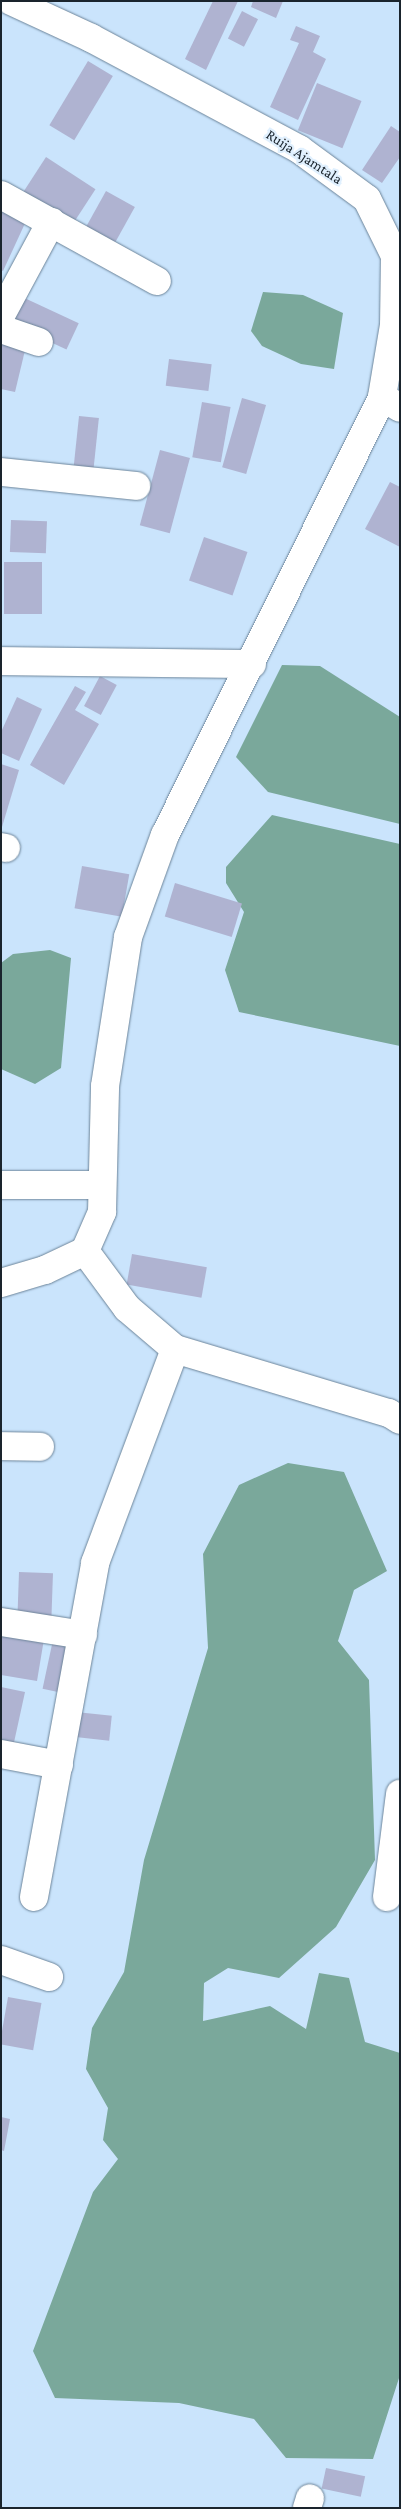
<!DOCTYPE html>
<style>
body{margin:0}
#map{position:relative;width:401px;height:2509px;overflow:hidden;background:#cae4fc;font-family:"Crimson Pro",serif}
div>[style]{position:absolute}
.water>*{inset:0;background:#7aa89b}
.building>*{inset:0;background:#afb3d1;transform-origin:0 0}
.roads{filter:drop-shadow(0 0 1px #6c8499) drop-shadow(0 0 1px #6c8499)}
.minor>*{height:28px;margin:-14px;padding:0 14px;transform-origin:14px;border-radius:14px;background:#fff}
span{translate:-50% -50%;white-space:nowrap;text-align:center;line-height:1.15;-webkit-text-stroke:4.5px #e0f0fe;paint-order:stroke}
.street-label{font-size:15px;color:#1a242d}
.frame{position:absolute;inset:0;border:2px solid #1a242d;pointer-events:none}
</style>
<div id="map">
<div class="water">
<i style="clip-path:polygon(263px 292px,303px 295px,343px 313px,334px 369px,301px 364px,262px 346px,251px 331px)"></i>
<i style="clip-path:polygon(282px 665px,320px 666px,400px 717px,400px 824px,268px 792px,236px 757px)"></i>
<i style="clip-path:polygon(272px 815px,400px 844px,400px 1046px,239px 1012px,225px 970px,244px 912px,226px 883px,226px 867px)"></i>
<i style="clip-path:polygon(50px 950px,71px 958px,61px 1068px,35px 1084px,1px 1069px,1px 963px,13px 954px)"></i>
<i style="clip-path:polygon(288px 1463px,344px 1472px,387px 1571px,354px 1590px,338px 1641px,369px 1680px,375px 1860px,336px 1927px,279px 1978px,228px 1968px,204px 1983px,203px 2021px,270px 2006px,306px 2029px,319px 1973px,349px 1978px,365px 2042px,400px 2053px,400px 2375px,373px 2459px,286px 2458px,254px 2419px,179px 2403px,55px 2398px,33px 2351px,93px 2192px,118px 2159px,103px 2140px,108px 2108px,86px 2069px,92px 2028px,124px 1972px,144px 1860px,208px 1648px,203px 1554px,239px 1485px)"></i>
</div>
<div class="building">
<i style="clip-path:polygon(213px 1px,238px 1px,206px 70px,185px 59px)"></i>
<i style="clip-path:polygon(253px 1px,283px 1px,276px 18px,251px 7px)"></i>
<i style="left:242px;top:11px;width:18px;height:31px;rotate:27deg"></i>
<i style="clip-path:polygon(296px 26px,320px 36px,313px 52px,326px 59px,298px 120px,270px 107px,299px 43px,290px 40px)"></i>
<i style="left:88px;top:61px;width:29px;height:75px;rotate:31deg"></i>
<i style="left:317px;top:83px;width:48px;height:51px;rotate:22deg"></i>
<i style="clip-path:polygon(391px 126px,400px 132px,400px 157px,382px 183px,362px 170px)"></i>
<i style="left:46px;top:157px;width:59px;height:41px;rotate:33deg"></i>
<i style="left:106px;top:191px;width:33px;height:47px;rotate:29deg"></i>
<i style="clip-path:polygon(1px 208px,27px 219px,3px 271px,1px 270px)"></i>
<i style="left:18px;top:295px;width:67px;height:29px;rotate:25deg"></i>
<i style="clip-path:polygon(1px 336px,27px 342px,15px 392px,1px 389px)"></i>
<i style="left:169px;top:359px;width:43px;height:27px;rotate:7deg"></i>
<i style="left:242px;top:398px;width:25px;height:72px;rotate:16deg"></i>
<i style="left:202px;top:402px;width:29px;height:56px;rotate:10deg"></i>
<i style="left:79px;top:416px;width:20px;height:50px;rotate:6deg"></i>
<i style="left:160px;top:450px;width:31px;height:78px;rotate:15deg"></i>
<i style="clip-path:polygon(390px 482px,400px 487px,400px 547px,365px 529px)"></i>
<i style="left:11px;top:520px;width:36px;height:32px;rotate:2deg"></i>
<i style="left:204px;top:537px;width:46px;height:46px;rotate:19deg"></i>
<i style="left:4px;top:562px;width:38px;height:52px"></i>
<i style="left:100px;top:676px;width:19px;height:34px;rotate:28deg"></i>
<i style="clip-path:polygon(75px 686px,86px 692px,75px 710px,99px 724px,64px 785px,30px 765px)"></i>
<i style="clip-path:polygon(17px 697px,42px 709px,19px 761px,1px 753px,1px 732px)"></i>
<i style="clip-path:polygon(1px 764px,19px 770px,2px 827px,1px 826px)"></i>
<i style="left:82px;top:866px;width:48px;height:43px;rotate:10deg"></i>
<i style="left:175px;top:883px;width:70px;height:35px;rotate:17deg"></i>
<i style="left:132px;top:1254px;width:76px;height:31px;rotate:10deg"></i>
<i style="left:19px;top:1572px;width:34px;height:46px;rotate:2deg"></i>
<i style="clip-path:polygon(1px 1625px,45px 1633px,37px 1681px,1px 1675px)"></i>
<i style="left:54px;top:1635px;width:24px;height:55px;rotate:12deg"></i>
<i style="clip-path:polygon(1px 1687px,25px 1692px,13px 1747px,1px 1744px)"></i>
<i style="left:76px;top:1712px;width:36px;height:25px;rotate:6deg"></i>
<i style="left:8px;top:1997px;width:34px;height:48px;rotate:10deg"></i>
<i style="clip-path:polygon(1px 2117px,10px 2119px,4px 2151px,1px 2150px)"></i>
<i style="left:326px;top:2468px;width:40px;height:21px;rotate:12deg"></i>
</div>
<div class="roads">
<div class="minor">
<i style="left:11px;top:1px;width:88px;rotate:24.8deg"></i>
<i style="left:91px;top:38px;width:236px;rotate:28.1deg"></i>
<i style="left:299px;top:149px;width:84px;rotate:36.3deg"></i>
<i style="left:367px;top:199px;width:64px;rotate:63.8deg"></i>
<i style="left:395px;top:256px;width:69px;rotate:90.8deg"></i>
<i style="left:394px;top:325px;width:73px;rotate:99.5deg"></i>
<i style="left:382px;top:397px;width:21px;rotate:31deg"></i>
<i style="left:1px;top:195px;width:178px;rotate:28.9deg"></i>
<i style="left:1px;top:315px;width:106px;rotate:-61.7deg"></i>
<i style="left:1px;top:329px;width:40px;rotate:18.9deg"></i>
<i style="left:1px;top:472px;width:136px;rotate:5.9deg"></i>
<i style="left:1px;top:661px;width:251px;rotate:0.7deg"></i>
<i style="left:1px;top:847px;width:5px;rotate:11deg"></i>
<i style="left:1px;top:1185px;width:99px"></i>
<i style="left:85px;top:1251px;width:71px;rotate:53.6deg"></i>
<i style="left:127px;top:1308px;width:63px;rotate:40.5deg"></i>
<i style="left:175px;top:1349px;width:223px;rotate:16.7deg"></i>
<i style="left:389px;top:1413px;width:13px;rotate:32deg"></i>
<i style="left:1px;top:1283px;width:46px;rotate:-16.5deg"></i>
<i style="left:45px;top:1270px;width:44px;rotate:-25.4deg"></i>
<i style="left:85px;top:1251px;width:43px;rotate:-66.4deg"></i>
<i style="left:102px;top:1212px;width:126px;rotate:-88.6deg"></i>
<i style="left:105px;top:1086px;width:151px;rotate:-81.2deg"></i>
<i style="left:128px;top:937px;width:109px;rotate:-70.1deg"></i>
<i style="left:165px;top:835px;width:489px;rotate:-63.6deg"></i>
<i style="left:1px;top:1446px;width:39px;rotate:1deg"></i>
<i style="left:1px;top:1622px;width:83px;rotate:9deg"></i>
<i style="left:1px;top:1754px;width:59px;rotate:10.7deg"></i>
<i style="left:34px;top:1897px;width:340px;rotate:-79.6deg"></i>
<i style="left:95px;top:1563px;width:228px;rotate:-69.5deg"></i>
<i style="left:387px;top:1897px;width:104px;rotate:-82.8deg"></i>
<i style="left:1px;top:1960px;width:51px;rotate:19.5deg"></i>
<i style="left:307px;top:2508px;width:10px;rotate:-73deg"></i>
</div>
</div>
<div class="street-label">
<span style="left:304px;top:157px;rotate:33deg">Ruija Ajamtala</span>
</div>
<div class="frame"></div>
</div>
